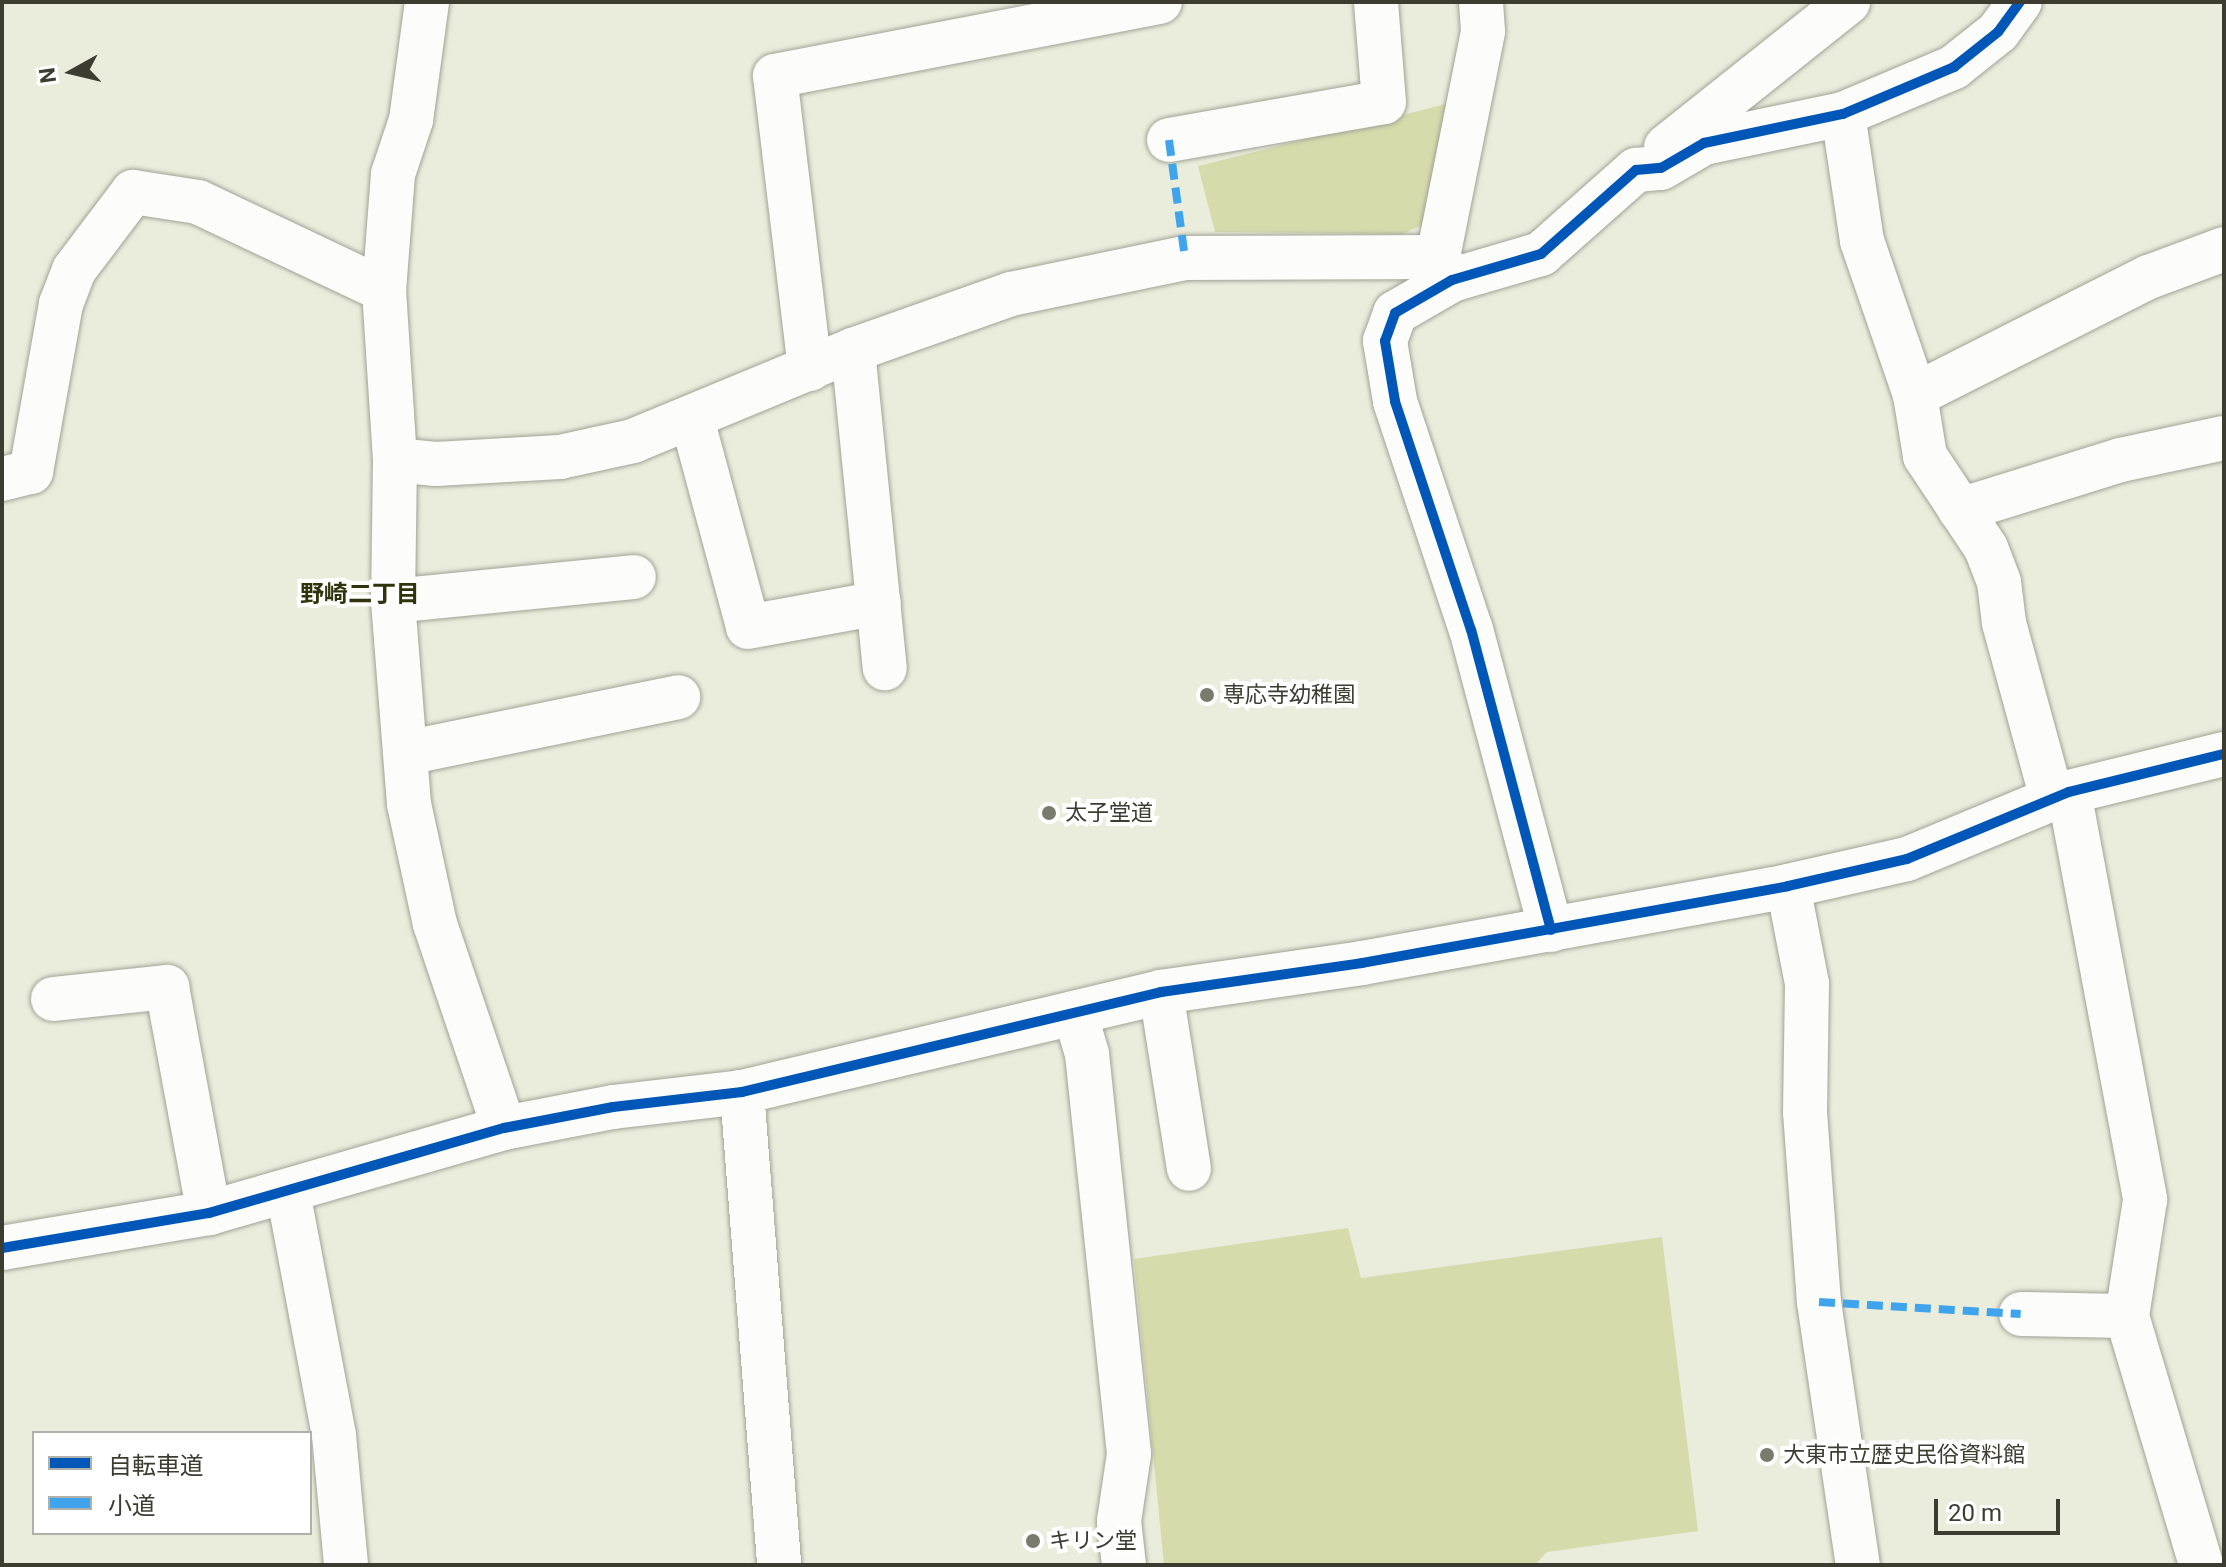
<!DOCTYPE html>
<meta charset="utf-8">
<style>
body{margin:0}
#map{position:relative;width:2226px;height:1567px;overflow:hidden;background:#ebeddc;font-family:Roboto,"Noto Sans JP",sans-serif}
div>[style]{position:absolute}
.green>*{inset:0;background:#d6dbac}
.roads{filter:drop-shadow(0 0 2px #a1a396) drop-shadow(0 0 2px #a1a396)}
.minor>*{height:44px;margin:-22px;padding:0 22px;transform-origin:22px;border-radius:22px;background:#fcfcfa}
.quiet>*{height:8px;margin-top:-4px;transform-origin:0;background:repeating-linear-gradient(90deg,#3fa4eb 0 16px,transparent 0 24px)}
.cycleway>*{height:10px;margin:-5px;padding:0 5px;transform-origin:5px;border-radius:5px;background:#0057b8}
.dots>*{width:22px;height:22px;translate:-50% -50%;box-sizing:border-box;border:4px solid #fff;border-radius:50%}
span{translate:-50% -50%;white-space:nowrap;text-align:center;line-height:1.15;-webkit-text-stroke:8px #fff;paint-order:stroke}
.poi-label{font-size:22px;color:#3c3d30}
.left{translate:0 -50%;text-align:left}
.neighbourhood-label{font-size:24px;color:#31340a;font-weight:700}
.frame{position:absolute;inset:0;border:4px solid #3c3d30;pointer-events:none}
.legend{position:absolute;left:32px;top:1431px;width:280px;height:104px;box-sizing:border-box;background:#fff;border:2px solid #b1b1ac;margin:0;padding:10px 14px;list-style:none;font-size:24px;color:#3c3d30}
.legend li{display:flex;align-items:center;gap:16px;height:40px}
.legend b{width:40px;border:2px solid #b1b1ac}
.north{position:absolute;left:32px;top:32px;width:80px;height:80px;-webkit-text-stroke:6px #fff;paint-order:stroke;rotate:262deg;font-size:22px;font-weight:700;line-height:32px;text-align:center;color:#3c3d30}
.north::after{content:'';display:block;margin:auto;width:28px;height:36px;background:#3c3d30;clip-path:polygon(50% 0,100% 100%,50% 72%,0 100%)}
.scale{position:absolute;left:1934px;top:1499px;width:126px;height:36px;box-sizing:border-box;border:4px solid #3c3d30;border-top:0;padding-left:10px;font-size:24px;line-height:28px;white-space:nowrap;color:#3c3d30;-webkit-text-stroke:6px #fff;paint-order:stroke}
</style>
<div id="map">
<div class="green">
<i style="clip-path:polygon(1450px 103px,1431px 221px,1402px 234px,1215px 232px,1198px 166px)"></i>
<i style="clip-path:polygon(1348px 1228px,1361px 1278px,1662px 1237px,1698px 1531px,1547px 1552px,1535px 1565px,1164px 1565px,1134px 1259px)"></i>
</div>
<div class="roads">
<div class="minor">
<i style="left:427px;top:2px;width:119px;rotate:97.7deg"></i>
<i style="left:411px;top:120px;width:57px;rotate:108.4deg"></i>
<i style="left:393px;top:174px;width:116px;rotate:94.4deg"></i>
<i style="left:384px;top:290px;width:170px;rotate:86.3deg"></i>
<i style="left:395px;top:460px;width:141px;rotate:90.8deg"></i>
<i style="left:393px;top:601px;width:204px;rotate:85.5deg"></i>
<i style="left:409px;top:804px;width:123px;rotate:77.8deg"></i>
<i style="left:435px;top:924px;width:215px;rotate:71.3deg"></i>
<i style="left:1843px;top:114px;width:128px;rotate:81.5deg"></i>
<i style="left:1862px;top:241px;width:163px;rotate:71deg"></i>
<i style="left:1915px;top:395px;width:62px;rotate:80.7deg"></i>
<i style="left:1925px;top:456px;width:110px;rotate:56.5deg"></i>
<i style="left:1986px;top:548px;width:36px;rotate:69deg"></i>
<i style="left:1999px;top:582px;width:41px;rotate:83deg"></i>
<i style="left:2004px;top:623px;width:182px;rotate:74.7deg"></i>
<i style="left:1169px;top:140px;width:218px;rotate:-10deg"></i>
<i style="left:1384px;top:102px;width:100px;rotate:-94.6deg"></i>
<i style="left:1666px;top:147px;width:233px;rotate:-38.5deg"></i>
<i style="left:1438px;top:257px;width:230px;rotate:-78.7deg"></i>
<i style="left:1483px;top:31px;width:29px;rotate:-94deg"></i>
<i style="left:853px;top:350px;width:320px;rotate:84.3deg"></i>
<i style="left:810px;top:369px;width:295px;rotate:-96.8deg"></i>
<i style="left:775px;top:76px;width:392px;rotate:-10.9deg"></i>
<i style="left:1915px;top:395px;width:262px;rotate:-26.8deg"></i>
<i style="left:2149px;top:277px;width:80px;rotate:-20.5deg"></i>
<i style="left:692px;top:419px;width:215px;rotate:74.9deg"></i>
<i style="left:748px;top:627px;width:133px;rotate:-10.4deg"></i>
<i style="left:395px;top:460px;width:41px;rotate:5.6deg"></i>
<i style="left:436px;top:464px;width:124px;rotate:-3.2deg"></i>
<i style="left:560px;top:457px;width:75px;rotate:-12.4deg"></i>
<i style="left:633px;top:441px;width:238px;rotate:-22.5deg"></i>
<i style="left:853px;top:350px;width:168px;rotate:-19.5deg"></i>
<i style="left:1011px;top:294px;width:178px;rotate:-11.7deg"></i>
<i style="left:1185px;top:258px;width:253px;rotate:-0.2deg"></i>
<i style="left:1438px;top:257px;width:27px;rotate:59deg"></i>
<i style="left:2px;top:479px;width:30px;rotate:-14deg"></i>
<i style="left:31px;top:472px;width:171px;rotate:-79.9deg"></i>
<i style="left:61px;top:304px;width:36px;rotate:-69deg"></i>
<i style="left:74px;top:270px;width:98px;rotate:-52.9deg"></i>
<i style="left:133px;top:192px;width:66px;rotate:8.7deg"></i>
<i style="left:198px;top:202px;width:206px;rotate:25.3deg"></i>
<i style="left:1960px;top:510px;width:169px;rotate:-17.3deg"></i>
<i style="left:2121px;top:460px;width:105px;rotate:-12.1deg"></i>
<i style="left:393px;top:601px;width:242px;rotate:-5.7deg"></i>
<i style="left:406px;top:753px;width:278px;rotate:-11.6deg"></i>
<i style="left:2069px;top:792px;width:415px;rotate:79.4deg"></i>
<i style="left:2145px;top:1200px;width:117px;rotate:98.8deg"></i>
<i style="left:2127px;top:1316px;width:260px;rotate:73.4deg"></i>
<i style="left:1788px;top:886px;width:100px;rotate:79deg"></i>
<i style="left:1807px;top:984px;width:128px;rotate:90.9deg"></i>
<i style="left:1805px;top:1112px;width:191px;rotate:85.8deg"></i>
<i style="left:1819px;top:1302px;width:266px;rotate:81.6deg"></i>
<i style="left:1551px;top:930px;width:310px;rotate:-104.9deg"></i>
<i style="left:1471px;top:630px;width:241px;rotate:-108.4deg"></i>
<i style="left:1395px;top:401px;width:61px;rotate:-99.5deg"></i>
<i style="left:1385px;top:341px;width:30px;rotate:-70deg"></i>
<i style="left:1395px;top:313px;width:66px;rotate:-30.1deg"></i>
<i style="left:1452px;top:280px;width:93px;rotate:-16.3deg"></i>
<i style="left:1541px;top:254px;width:127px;rotate:-41.5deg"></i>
<i style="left:1636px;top:170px;width:25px;rotate:-5deg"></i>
<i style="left:1661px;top:168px;width:50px;rotate:-30.2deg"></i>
<i style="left:1704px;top:143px;width:142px;rotate:-11.8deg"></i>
<i style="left:1843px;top:114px;width:121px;rotate:-22.9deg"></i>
<i style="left:1954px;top:67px;width:56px;rotate:-38.5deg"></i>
<i style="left:1998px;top:32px;width:37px;rotate:-54deg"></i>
<i style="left:1161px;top:992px;width:179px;rotate:81deg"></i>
<i style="left:53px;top:999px;width:115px;rotate:-6deg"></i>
<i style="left:167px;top:987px;width:230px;rotate:79.5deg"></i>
<i style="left:1075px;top:1013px;width:43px;rotate:73.7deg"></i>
<i style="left:1087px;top:1054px;width:402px;rotate:84deg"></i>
<i style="left:1129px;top:1454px;width:68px;rotate:98.5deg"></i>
<i style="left:1119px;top:1521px;width:44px;rotate:83.5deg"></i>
<i style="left:742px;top:1092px;width:474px;rotate:85.5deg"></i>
<i style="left:288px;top:1192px;width:247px;rotate:79.3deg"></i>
<i style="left:334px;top:1435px;width:131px;rotate:84.7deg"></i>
<i style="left:2px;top:1248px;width:210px;rotate:-9.6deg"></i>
<i style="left:209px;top:1213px;width:307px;rotate:-16.1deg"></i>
<i style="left:504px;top:1128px;width:111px;rotate:-10.9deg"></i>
<i style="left:613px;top:1107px;width:130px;rotate:-6.6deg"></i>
<i style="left:742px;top:1092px;width:431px;rotate:-13.4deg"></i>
<i style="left:1161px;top:992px;width:203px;rotate:-8.2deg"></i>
<i style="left:1362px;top:963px;width:433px;rotate:-10.2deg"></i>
<i style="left:1788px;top:886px;width:122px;rotate:-12.8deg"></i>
<i style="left:1907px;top:859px;width:175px;rotate:-22.5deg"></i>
<i style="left:2069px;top:792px;width:160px;rotate:-13.8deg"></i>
<i style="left:2021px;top:1314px;width:106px;rotate:1.1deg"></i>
</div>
</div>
<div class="quiet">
<i style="left:1169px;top:140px;width:119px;rotate:82.3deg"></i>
<i style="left:1819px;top:1302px;width:202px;rotate:3.4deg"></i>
</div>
<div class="cycleway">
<i style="left:1551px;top:930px;width:310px;rotate:-104.9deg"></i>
<i style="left:1471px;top:630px;width:241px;rotate:-108.4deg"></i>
<i style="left:1395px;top:401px;width:61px;rotate:-99.5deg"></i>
<i style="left:1385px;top:341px;width:30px;rotate:-70deg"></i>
<i style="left:1395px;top:313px;width:66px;rotate:-30.1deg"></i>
<i style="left:1452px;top:280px;width:93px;rotate:-16.3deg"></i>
<i style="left:1541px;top:254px;width:127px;rotate:-41.5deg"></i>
<i style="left:1636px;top:170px;width:25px;rotate:-5deg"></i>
<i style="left:1661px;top:168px;width:50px;rotate:-30.2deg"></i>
<i style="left:1704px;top:143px;width:142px;rotate:-11.8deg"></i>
<i style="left:1843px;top:114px;width:121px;rotate:-22.9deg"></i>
<i style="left:1954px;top:67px;width:56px;rotate:-38.5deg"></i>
<i style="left:1998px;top:32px;width:37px;rotate:-54deg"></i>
<i style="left:2px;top:1248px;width:210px;rotate:-9.6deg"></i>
<i style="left:209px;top:1213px;width:307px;rotate:-16.1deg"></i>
<i style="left:504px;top:1128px;width:111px;rotate:-10.9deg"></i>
<i style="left:613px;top:1107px;width:130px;rotate:-6.6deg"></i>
<i style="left:742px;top:1092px;width:431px;rotate:-13.4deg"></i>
<i style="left:1161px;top:992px;width:203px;rotate:-8.2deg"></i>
<i style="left:1362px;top:963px;width:433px;rotate:-10.2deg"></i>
<i style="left:1788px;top:886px;width:122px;rotate:-12.8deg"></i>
<i style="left:1907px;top:859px;width:175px;rotate:-22.5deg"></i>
<i style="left:2069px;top:792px;width:160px;rotate:-13.8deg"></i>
</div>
<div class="dots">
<i style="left:1207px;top:695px;background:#797b6c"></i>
<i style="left:1049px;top:813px;background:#797b6c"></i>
<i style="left:1767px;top:1455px;background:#797b6c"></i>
<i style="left:1033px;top:1541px;background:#797b6c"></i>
</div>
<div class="poi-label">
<span class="left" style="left:1223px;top:695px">専応寺幼稚園</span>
<span class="left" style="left:1065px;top:813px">太子堂道</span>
<span class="left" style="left:1783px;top:1455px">大東市立歴史民俗資料館</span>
<span class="left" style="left:1049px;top:1541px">キリン堂</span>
</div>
<div class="neighbourhood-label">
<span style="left:360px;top:595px">野崎二丁目</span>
</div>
<div class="frame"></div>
<ul class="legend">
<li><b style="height:10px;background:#0057b8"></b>自転車道</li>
<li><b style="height:10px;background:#3fa4eb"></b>小道</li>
</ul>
<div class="north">N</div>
<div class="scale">20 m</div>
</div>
